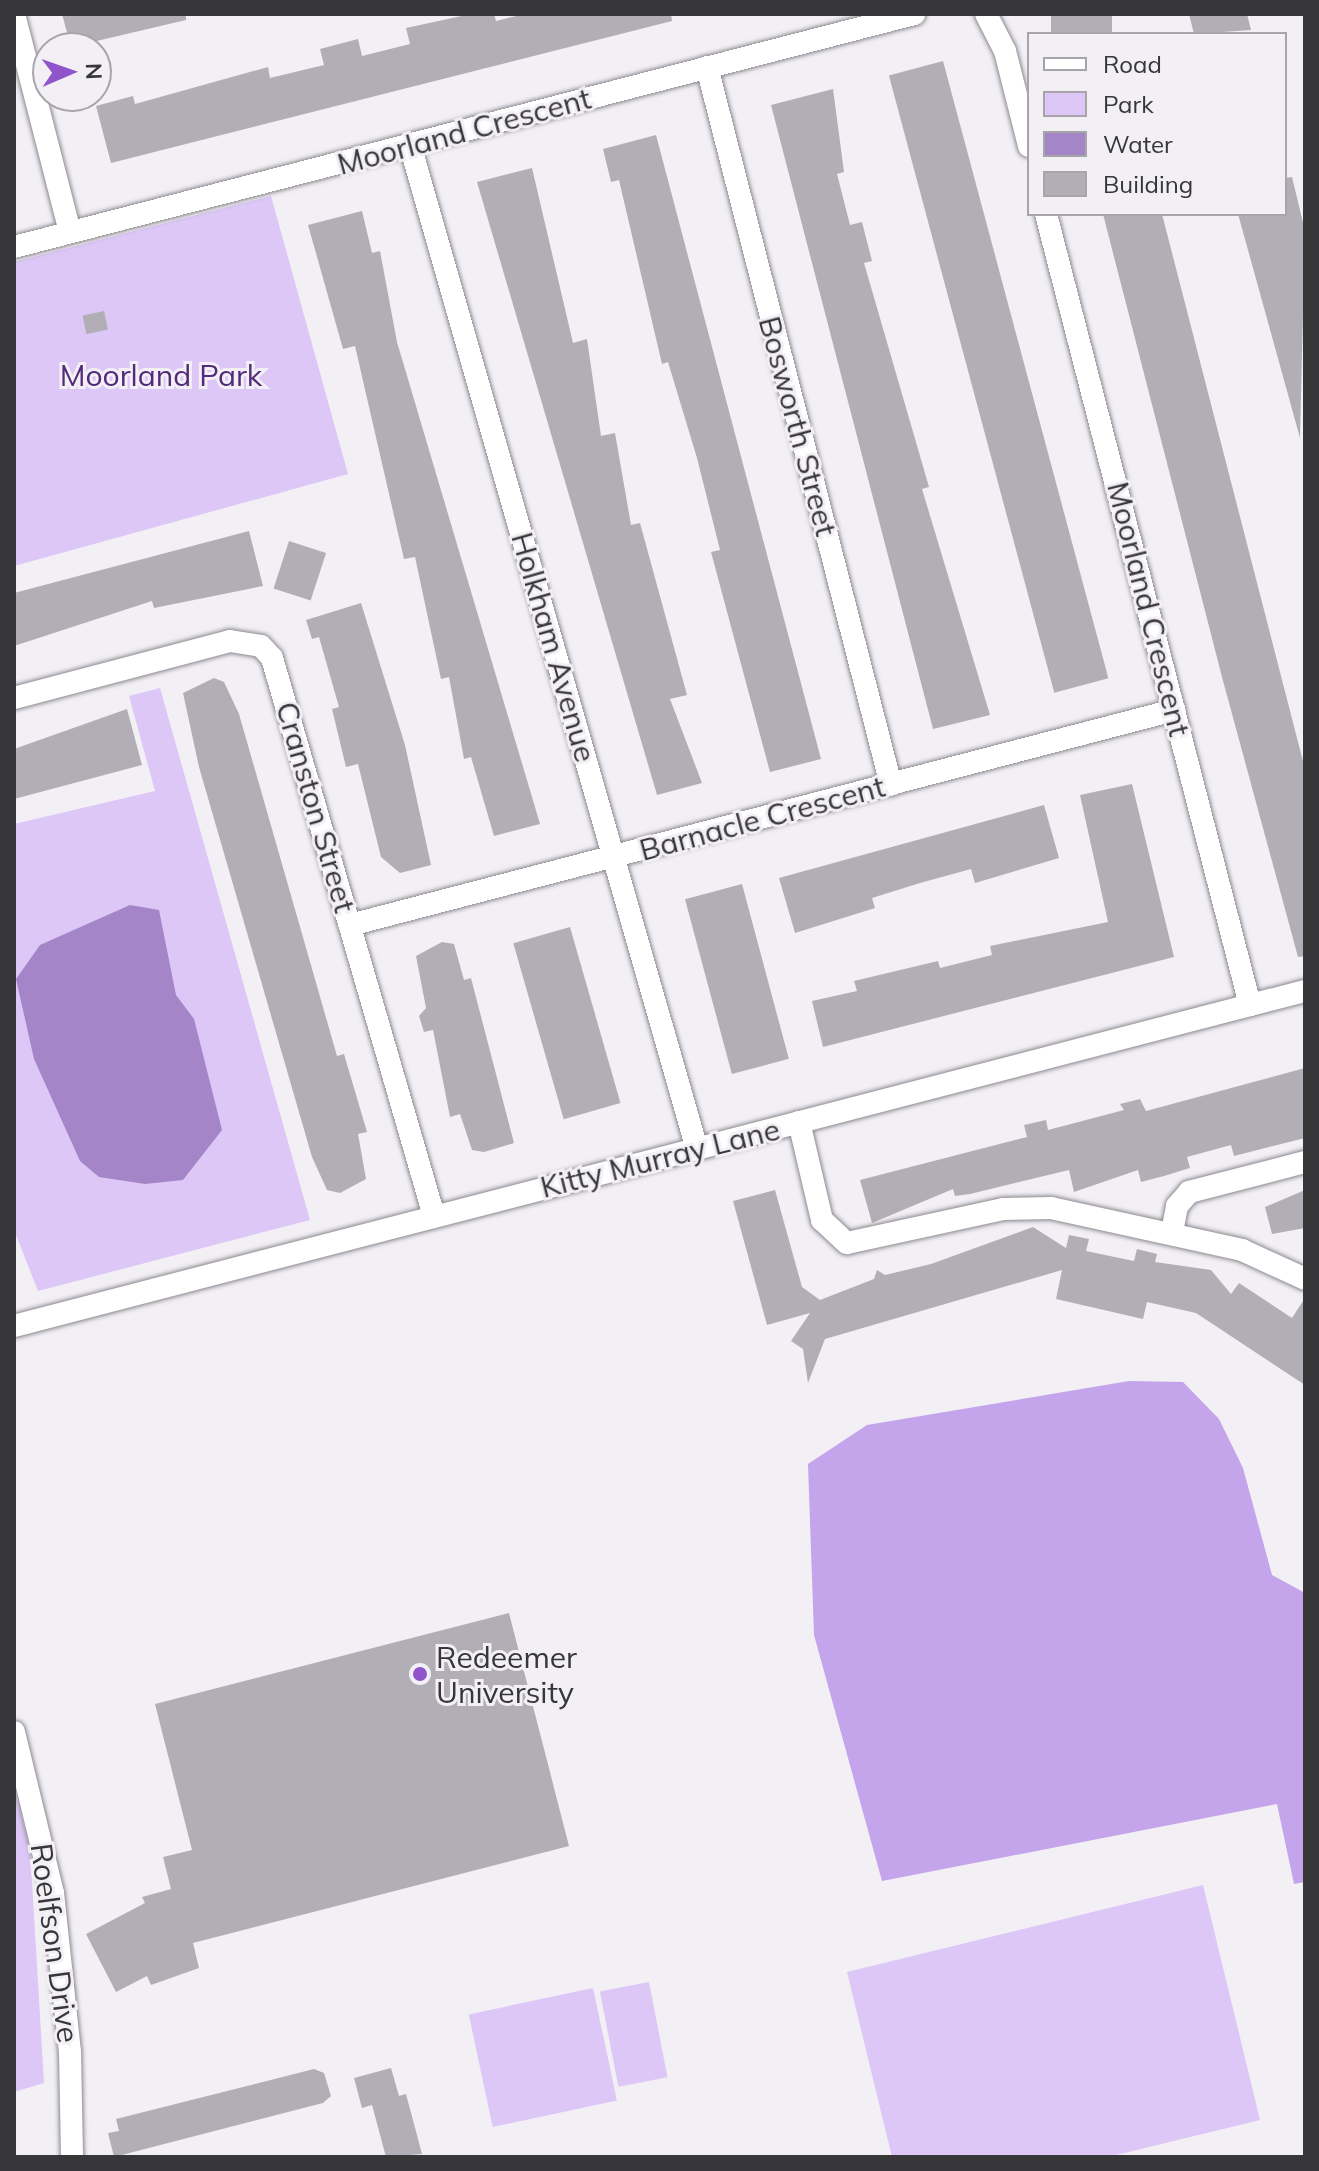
<!DOCTYPE html>
<style>
body{margin:0}
#map{position:relative;width:1319px;height:2171px;overflow:hidden;background:#f2eff5;font-family:Mulish,sans-serif}
div>[style]{position:absolute}
.green>*{inset:0;background:#dcc7f7;transform-origin:0 0}
.forest>*{inset:0;background:#c4a4ea}
.water>*{inset:0;background:#a385c8}
.building>*{inset:0;background:#b1afb5;transform-origin:0 0}
.roads{filter:drop-shadow(0 0 2px #8c8a8f) drop-shadow(0 0 2px #8c8a8f)}
.street>*{height:22px;margin:-11px;padding:0 11px;transform-origin:11px;border-radius:11px;background:#fff}
.dots>*{width:22px;height:22px;translate:-50% -50%;box-sizing:border-box;border:4px solid #f2eff5;border-radius:50%}
span{translate:-50% -50%;white-space:nowrap;text-align:center;line-height:1.15;-webkit-text-stroke:6px #f2eff5;paint-order:stroke}
.street-label{font-size:30px;color:#373638}
.park-label{font-size:30px;color:#542a7b}
.poi-label{font-size:30px;color:#373638}
.left{translate:0 -50%;text-align:left}
.frame{position:absolute;inset:0;border:16px solid #373638;pointer-events:none}
.legend{position:absolute;left:1027px;top:32px;width:260px;height:184px;box-sizing:border-box;background:#f2eff5;border:2px solid #a7a5a9;margin:0;padding:10px 14px;list-style:none;font-size:24px;color:#373638}
.legend li{display:flex;align-items:center;gap:16px;height:40px}
.legend b{width:40px;border:2px solid #a7a5a9}
.north{position:absolute;left:32px;top:32px;width:80px;height:80px;box-sizing:border-box;background:#f2eff5;border:2px solid #a7a5a9;border-radius:50%;rotate:88deg;font-size:22px;font-weight:700;line-height:32px;text-align:center;color:#373638}
.north::after{content:'';display:block;margin:auto;width:28px;height:36px;background:#9055cb;clip-path:polygon(50% 0,100% 100%,50% 72%,0 100%)}
</style>
<div id="map">
<div class="green">
<i style="clip-path:polygon(271px 196px,348px 474px,14px 566px,14px 262px)"></i>
<i style="clip-path:polygon(160px 688px,310px 1220px,38px 1291px,14px 1230px,14px 824px,155px 791px,129px 696px)"></i>
<i style="clip-path:polygon(14px 1786px,30px 1849px,44px 2083px,14px 2092px)"></i>
<i style="clip-path:polygon(1203px 1885px,1260px 2120px,1108px 2157px,892px 2157px,847px 1972px)"></i>
<i style="left:649px;top:1982px;width:97px;height:50px;rotate:79deg"></i>
<i style="left:593px;top:1988px;width:115px;height:127px;rotate:78deg"></i>
</div>
<div class="forest">
<i style="clip-path:polygon(1129px 1381px,1183px 1382px,1219px 1419px,1243px 1468px,1272px 1575px,1305px 1593px,1305px 1882px,1294px 1884px,1277px 1804px,882px 1881px,814px 1635px,808px 1464px,867px 1425px)"></i>
</div>
<div class="water">
<i style="clip-path:polygon(130px 905px,159px 910px,176px 995px,194px 1019px,222px 1130px,183px 1180px,145px 1184px,99px 1177px,80px 1161px,34px 1059px,16px 979px,40px 945px)"></i>
</div>
<div class="building">
<i style="clip-path:polygon(62px 14px,186px 14px,186px 20px,71px 47px)"></i>
<i style="clip-path:polygon(471px 14px,494px 14px,496px 21px,525px 14px,671px 14px,672px 21px,111px 163px,96px 106px,133px 96px,135px 104px,268px 67px,270px 78px,324px 65px,320px 49px,358px 39px,362px 56px,410px 44px,406px 28px)"></i>
<i style="left:1051px;top:14px;width:61px;height:20px"></i>
<i style="clip-path:polygon(1189px 14px,1247px 14px,1251px 30px,1194px 34px)"></i>
<i style="left:943px;top:61px;width:639px;height:56px;rotate:75deg"></i>
<i style="clip-path:polygon(833px 89px,844px 172px,837px 174px,850px 225px,862px 222px,872px 261px,864px 263px,929px 487px,922px 489px,990px 715px,933px 729px,771px 105px)"></i>
<i style="clip-path:polygon(656px 135px,821px 759px,770px 772px,711px 552px,720px 550px,697px 458px,668px 362px,662px 364px,619px 180px,611px 182px,603px 149px)"></i>
<i style="clip-path:polygon(532px 168px,573px 343px,587px 339px,601px 436px,615px 433px,631px 525px,640px 523px,687px 695px,670px 699px,702px 783px,657px 795px,477px 182px)"></i>
<i style="clip-path:polygon(1292px 177px,1305px 231px,1300px 438px,1238px 214px,1285px 214px,1285px 178px)"></i>
<i style="clip-path:polygon(362px 211px,372px 253px,380px 251px,397px 342px,540px 824px,494px 836px,471px 757px,464px 759px,449px 677px,441px 679px,415px 557px,404px 559px,355px 346px,343px 349px,308px 225px)"></i>
<i style="clip-path:polygon(1103px 214px,1162px 214px,1305px 769px,1305px 956px,1298px 957px,1222px 677px)"></i>
<i style="left:104px;top:311px;width:19px;height:22px;rotate:78deg"></i>
<i style="clip-path:polygon(249px 531px,263px 586px,154px 608px,152px 601px,14px 646px,14px 593px)"></i>
<i style="left:289px;top:541px;width:39px;height:50px;rotate:18deg"></i>
<i style="clip-path:polygon(361px 603px,405px 745px,431px 865px,400px 873px,381px 857px,358px 764px,346px 767px,332px 709px,339px 707px,319px 637px,312px 639px,306px 620px)"></i>
<i style="clip-path:polygon(214px 678px,224px 682px,239px 714px,337px 1056px,344px 1054px,367px 1132px,358px 1134px,366px 1179px,340px 1193px,327px 1190px,312px 1157px,199px 767px,183px 693px)"></i>
<i style="clip-path:polygon(127px 709px,142px 765px,14px 799px,14px 749px)"></i>
<i style="clip-path:polygon(1132px 784px,1174px 957px,823px 1047px,812px 1001px,857px 991px,854px 981px,938px 961px,940px 968px,992px 955px,990px 946px,1108px 922px,1080px 795px)"></i>
<i style="clip-path:polygon(1044px 805px,1059px 858px,975px 883px,971px 869px,920px 883px,872px 898px,875px 908px,795px 933px,779px 878px)"></i>
<i style="left:742px;top:884px;width:181px;height:59px;rotate:75deg"></i>
<i style="left:570px;top:927px;width:183px;height:59px;rotate:74deg"></i>
<i style="clip-path:polygon(442px 942px,454px 944px,464px 980px,471px 978px,514px 1143px,484px 1152px,472px 1150px,460px 1114px,450px 1117px,433px 1030px,424px 1032px,419px 1016px,426px 1008px,416px 956px)"></i>
<i style="clip-path:polygon(1305px 1068px,1305px 1138px,1234px 1156px,1231px 1145px,1187px 1157px,1190px 1168px,1164px 1176px,1141px 1182px,1138px 1170px,1074px 1192px,1069px 1170px,970px 1194px,955px 1196px,953px 1189px,872px 1223px,860px 1180px,1027px 1137px,1024px 1125px,1046px 1120px,1048px 1130px,1124px 1110px,1120px 1104px,1140px 1099px,1146px 1111px)"></i>
<i style="clip-path:polygon(775px 1190px,802px 1287px,820px 1300px,874px 1279px,877px 1270px,885px 1275px,931px 1264px,1033px 1227px,1066px 1248px,1069px 1235px,1089px 1239px,1086px 1251px,1134px 1261px,1137px 1249px,1157px 1254px,1155px 1262px,1211px 1270px,1231px 1294px,1239px 1283px,1292px 1318px,1305px 1298px,1305px 1385px,1196px 1313px,1147px 1302px,1143px 1319px,1056px 1299px,1062px 1270px,825px 1339px,808px 1383px,803px 1349px,791px 1341px,810px 1313px,767px 1325px,733px 1201px)"></i>
<i style="clip-path:polygon(1305px 1190px,1305px 1228px,1272px 1234px,1265px 1207px)"></i>
<i style="clip-path:polygon(509px 1613px,569px 1846px,193px 1943px,199px 1968px,151px 1985px,147px 1976px,116px 1992px,86px 1934px,145px 1903px,142px 1897px,171px 1889px,163px 1857px,192px 1850px,155px 1704px)"></i>
<i style="clip-path:polygon(391px 2068px,399px 2096px,406px 2094px,422px 2154px,386px 2157px,372px 2105px,362px 2108px,354px 2078px)"></i>
<i style="clip-path:polygon(314px 2069px,324px 2073px,331px 2096px,323px 2103px,114px 2157px,108px 2133px,119px 2131px,116px 2119px)"></i>
</div>
<div class="roads">
<div class="street">
<i style="left:14px;top:14px;width:225px;rotate:75.6deg"></i>
<i style="left:986px;top:14px;width:42px;rotate:62.8deg"></i>
<i style="left:1005px;top:51px;width:98px;rotate:75.8deg"></i>
<i style="left:707px;top:67px;width:741px;rotate:75.63deg"></i>
<i style="left:410px;top:145px;width:1044px;rotate:74.05deg"></i>
<i style="left:1046px;top:214px;width:817px;rotate:75.54deg"></i>
<i style="left:14px;top:247px;width:930px;rotate:-14.51deg"></i>
<i style="left:14px;top:698px;width:223px;rotate:-14.8deg"></i>
<i style="left:230px;top:641px;width:31px;rotate:9deg"></i>
<i style="left:261px;top:646px;width:16px;rotate:47deg"></i>
<i style="left:272px;top:658px;width:581px;rotate:73.81deg"></i>
<i style="left:350px;top:925px;width:852px;rotate:-14.62deg"></i>
<i style="left:799px;top:1122px;width:101px;rotate:76.8deg"></i>
<i style="left:822px;top:1220px;width:34px;rotate:43deg"></i>
<i style="left:847px;top:1243px;width:160px;rotate:-12.3deg"></i>
<i style="left:1003px;top:1209px;width:48px;rotate:-1.2deg"></i>
<i style="left:1051px;top:1208px;width:196px;rotate:12.4deg"></i>
<i style="left:1242px;top:1250px;width:69px;rotate:24.7deg"></i>
<i style="left:1172px;top:1232px;width:26px;rotate:-79deg"></i>
<i style="left:1177px;top:1206px;width:18px;rotate:-49deg"></i>
<i style="left:1189px;top:1192px;width:120px;rotate:-14.5deg"></i>
<i style="left:14px;top:1326px;width:1334px;rotate:-14.55deg"></i>
<i style="left:14px;top:1732px;width:166px;rotate:76.4deg"></i>
<i style="left:53px;top:1893px;width:160px;rotate:83.9deg"></i>
<i style="left:70px;top:2052px;width:104px;rotate:88.9deg"></i>
</div>
</div>
<div class="dots">
<i style="left:420px;top:1674px;background:#9055cb"></i>
</div>
<div class="street-label">
<span style="left:464px;top:131px;rotate:-15deg">Moorland Crescent</span>
<span style="left:798px;top:426px;rotate:75deg">Bosworth Street</span>
<span style="left:1149px;top:609px;rotate:76deg">Moorland Crescent</span>
<span style="left:554px;top:647px;rotate:74deg">Holkham Avenue</span>
<span style="left:316px;top:807px;rotate:74deg">Cranston Street</span>
<span style="left:762px;top:818px;rotate:-15deg">Barnacle Crescent</span>
<span style="left:660px;top:1158px;rotate:-14deg">Kitty Murray Lane</span>
<span style="left:55px;top:1943px;rotate:82deg">Roelfson Drive</span>
</div>
<div class="park-label">
<span style="left:161px;top:375px">Moorland Park</span>
</div>
<div class="poi-label">
<span class="left" style="left:436px;top:1674px">Redeemer<br>University</span>
</div>
<div class="frame"></div>
<ul class="legend">
<li><b style="height:10px;background:#fff"></b>Road</li>
<li><b style="height:22px;background:#dcc7f7"></b>Park</li>
<li><b style="height:22px;background:#a385c8"></b>Water</li>
<li><b style="height:22px;background:#b1afb5"></b>Building</li>
</ul>
<div class="north">N</div>
</div>
